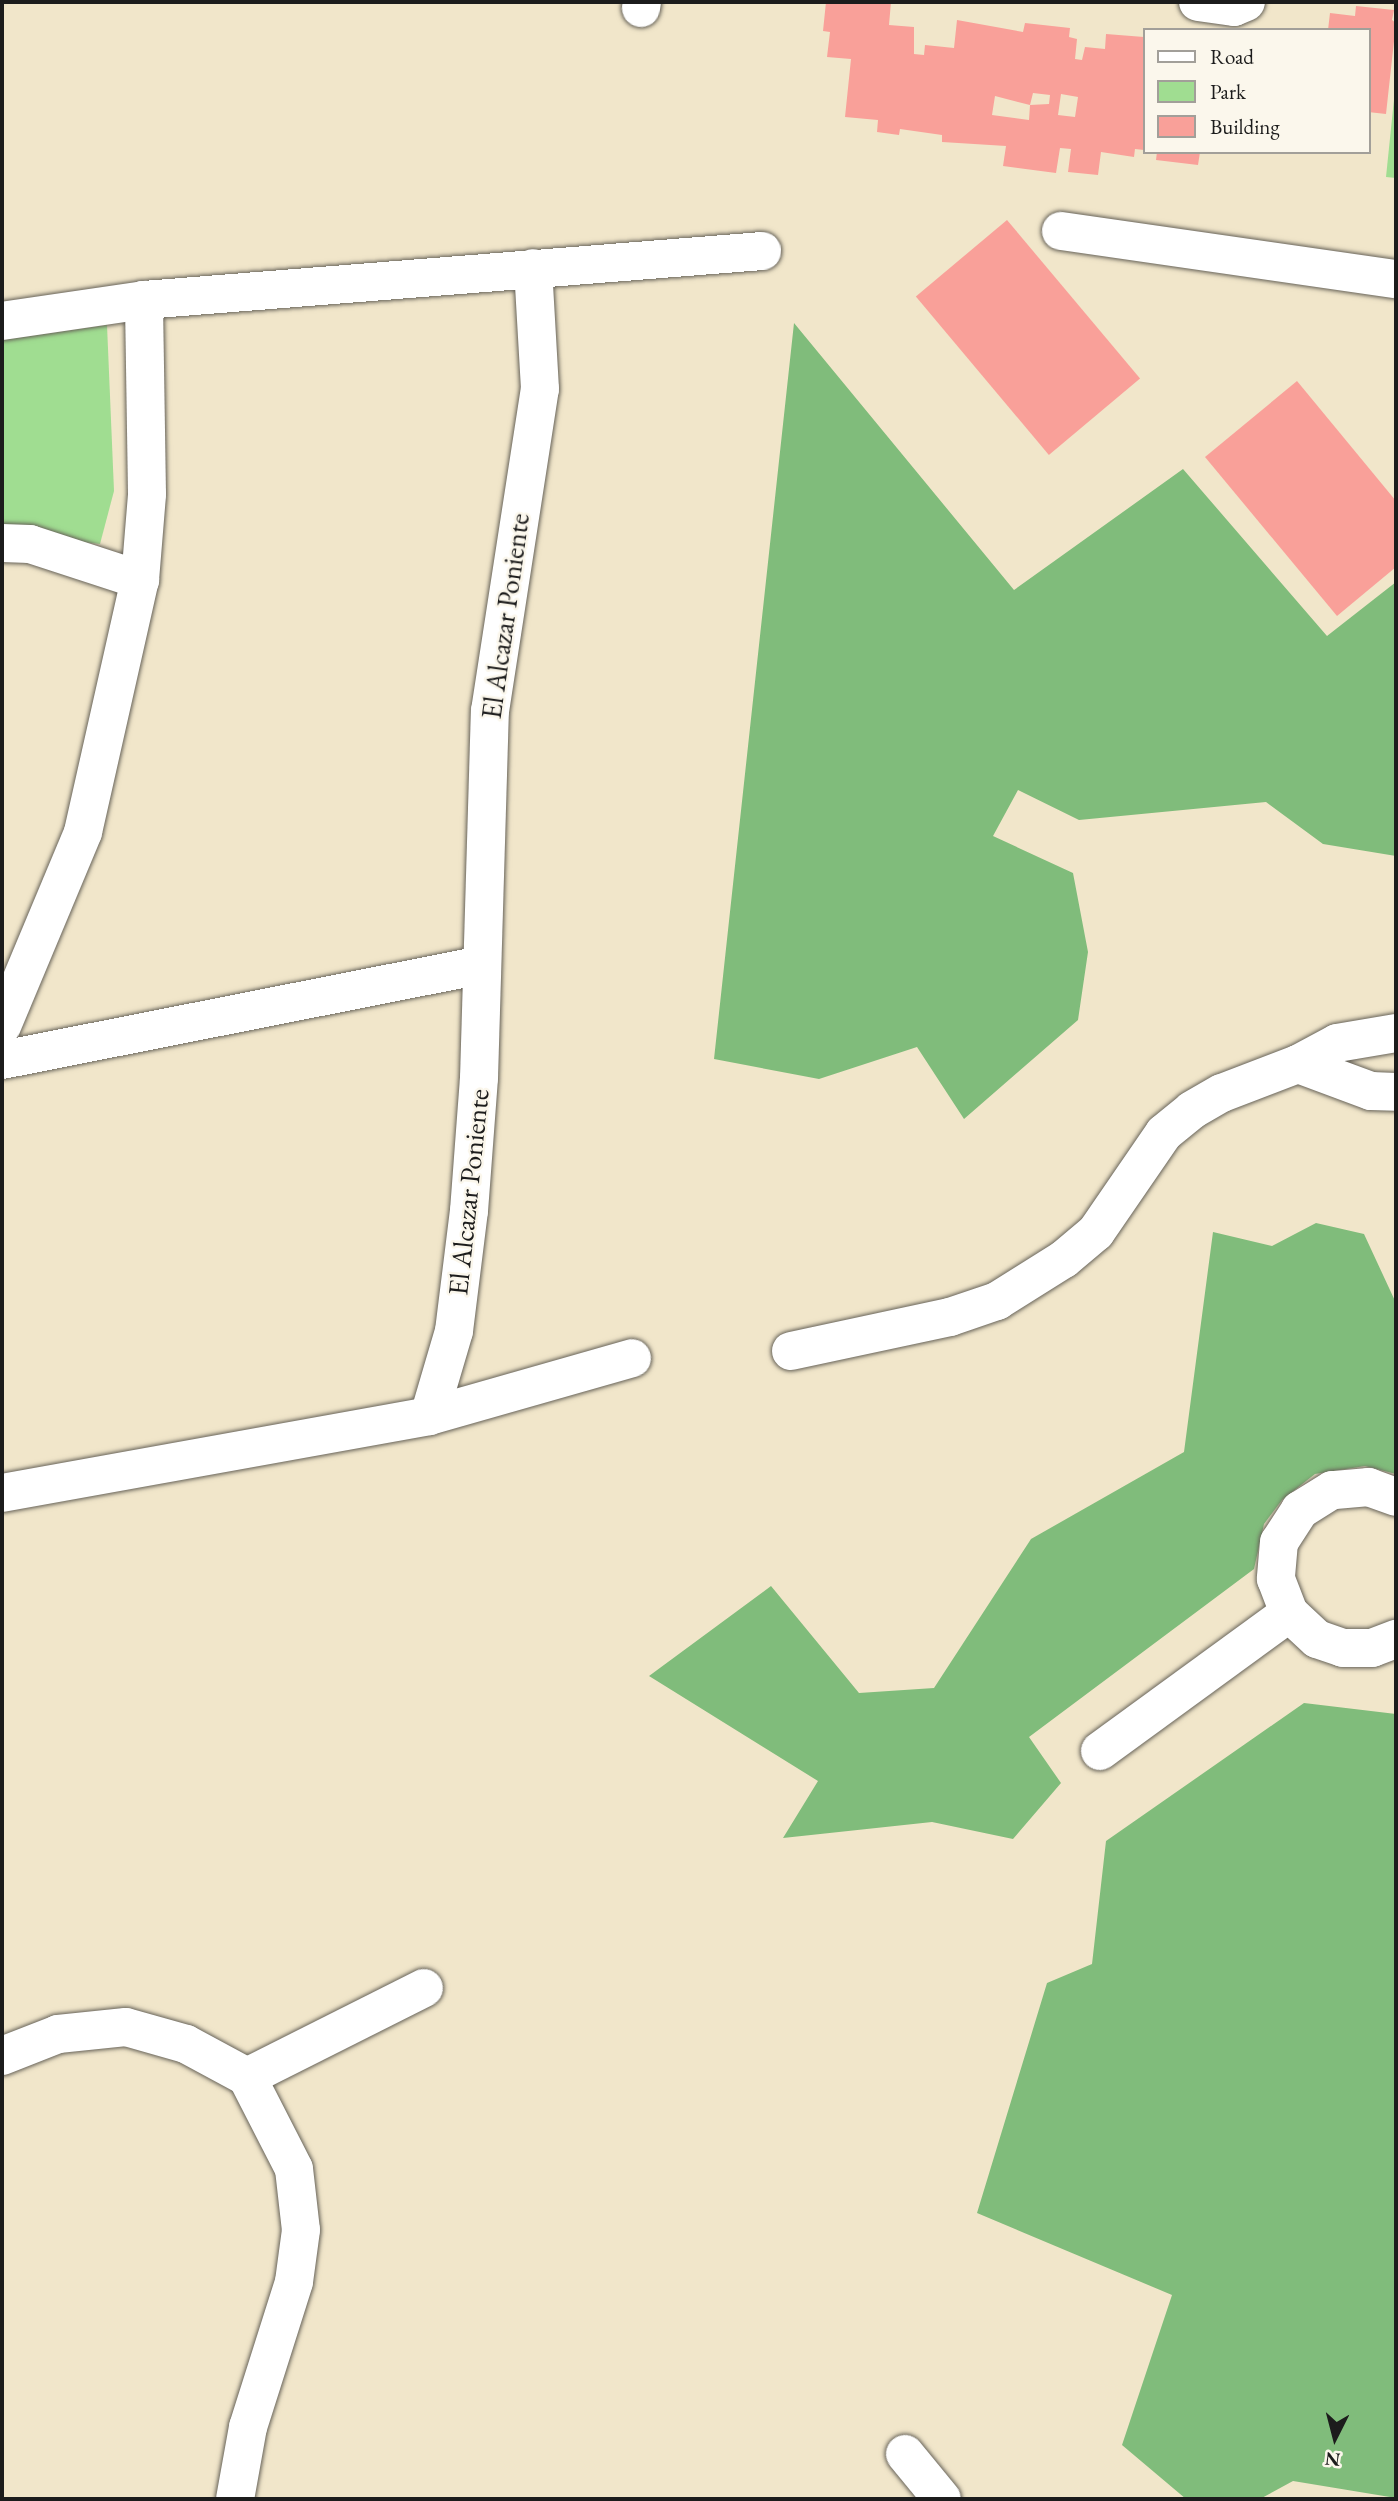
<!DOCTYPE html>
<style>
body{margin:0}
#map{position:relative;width:1398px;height:2501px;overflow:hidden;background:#f1e6ca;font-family:"EB Garamond",serif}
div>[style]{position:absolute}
.green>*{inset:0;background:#a0dd91}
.forest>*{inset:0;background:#80bc7b}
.building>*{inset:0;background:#f9a099;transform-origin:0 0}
.roads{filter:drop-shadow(0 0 2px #676359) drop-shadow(0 0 2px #676359)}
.minor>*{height:38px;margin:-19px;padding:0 19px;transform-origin:19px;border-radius:19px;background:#fff}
span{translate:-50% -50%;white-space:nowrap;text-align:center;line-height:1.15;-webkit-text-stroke:5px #fbf7ec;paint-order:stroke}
.street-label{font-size:28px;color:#1c1c1c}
.frame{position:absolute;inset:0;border:4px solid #1c1c1c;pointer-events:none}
.legend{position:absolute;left:1143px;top:28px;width:228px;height:126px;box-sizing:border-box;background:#fbf7ec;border:2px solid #a29f99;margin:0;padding:9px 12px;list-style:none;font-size:21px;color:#1c1c1c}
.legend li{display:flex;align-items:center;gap:14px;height:35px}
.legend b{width:35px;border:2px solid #a29f99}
.north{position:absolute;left:1300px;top:2403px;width:70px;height:70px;-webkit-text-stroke:5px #fbf7ec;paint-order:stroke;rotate:186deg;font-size:19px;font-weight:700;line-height:28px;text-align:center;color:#1c1c1c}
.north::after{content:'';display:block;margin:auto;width:24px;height:32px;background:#1c1c1c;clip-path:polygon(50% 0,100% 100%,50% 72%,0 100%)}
</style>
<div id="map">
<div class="green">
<i style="clip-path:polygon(1396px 80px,1396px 178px,1386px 177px)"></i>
<i style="clip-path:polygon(107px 325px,114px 491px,100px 544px,2px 533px,2px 340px)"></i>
</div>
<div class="forest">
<i style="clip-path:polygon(794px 323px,1014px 590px,1183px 469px,1327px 636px,1396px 582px,1396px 856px,1323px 844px,1266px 802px,1079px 820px,1018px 790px,993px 836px,1073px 873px,1088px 952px,1078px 1020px,964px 1119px,917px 1047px,819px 1079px,714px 1059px)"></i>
<i style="clip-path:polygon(1316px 1223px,1364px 1234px,1396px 1303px,1396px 1474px,1365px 1466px,1315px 1474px,1282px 1500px,1264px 1524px,1254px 1569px,1029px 1737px,1061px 1783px,1013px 1839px,932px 1822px,783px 1838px,818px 1781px,649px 1676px,771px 1586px,859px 1693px,934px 1688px,1031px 1539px,1184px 1452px,1213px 1232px,1272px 1246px)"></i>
<i style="clip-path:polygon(1304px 1703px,1396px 1714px,1396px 2498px,1293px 2481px,1260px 2499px,1186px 2499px,1122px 2445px,1172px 2295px,977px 2213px,1047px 1983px,1092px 1964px,1106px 1841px)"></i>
</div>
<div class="building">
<i style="clip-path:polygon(evenodd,826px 2px,891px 2px,889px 25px,914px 27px,914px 54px,924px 55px,925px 45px,954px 48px,957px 20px,1023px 32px,1025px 23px,1070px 28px,1069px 37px,1077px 39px,1075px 59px,1082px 60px,1085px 47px,1105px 49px,1106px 34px,1144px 37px,1144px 150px,1135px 149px,1134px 157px,1101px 152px,1098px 175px,1068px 172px,1071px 149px,1060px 148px,1056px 173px,1003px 166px,1006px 146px,942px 142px,942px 135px,900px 129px,899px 135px,877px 132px,878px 120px,845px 117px,851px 59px,827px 57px,830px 32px,823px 31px,826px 2px,1033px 93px,1050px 95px,1049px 104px,1030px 105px,1029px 120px,992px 115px,995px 96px,1030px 105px,1033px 93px,826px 2px,1061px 94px,1078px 97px,1075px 117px,1058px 115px,1061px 94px)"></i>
<i style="clip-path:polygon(1356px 6px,1394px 10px,1392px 20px,1396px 23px,1386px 114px,1368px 112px,1368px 30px,1328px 30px,1330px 13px,1355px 16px)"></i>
<i style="clip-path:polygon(1157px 152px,1200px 152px,1198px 165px,1156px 160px)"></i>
<i style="left:1007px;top:220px;width:207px;height:119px;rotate:50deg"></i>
<i style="clip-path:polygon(1297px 381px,1396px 501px,1396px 567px,1337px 616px,1205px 457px)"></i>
</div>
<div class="roads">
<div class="minor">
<i style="left:1198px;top:2px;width:36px;rotate:8deg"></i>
<i style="left:1234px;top:7px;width:13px;rotate:-23deg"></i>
<i style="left:641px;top:8px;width:6px;rotate:-81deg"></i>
<i style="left:1061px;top:231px;width:338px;rotate:8.2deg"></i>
<i style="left:2px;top:321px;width:144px;rotate:-8.4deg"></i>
<i style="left:144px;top:300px;width:620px;rotate:-4.53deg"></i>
<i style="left:2px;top:543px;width:28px;rotate:2deg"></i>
<i style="left:30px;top:544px;width:116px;rotate:18.1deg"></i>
<i style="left:2px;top:1026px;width:210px;rotate:-67.3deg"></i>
<i style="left:83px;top:832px;width:258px;rotate:-77.3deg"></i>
<i style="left:140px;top:580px;width:86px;rotate:-85.3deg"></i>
<i style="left:147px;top:494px;width:194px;rotate:-90.9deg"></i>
<i style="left:2px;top:1060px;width:487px;rotate:-11.2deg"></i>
<i style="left:1298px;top:1064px;width:78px;rotate:20.3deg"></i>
<i style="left:1371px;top:1091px;width:25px;rotate:2deg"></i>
<i style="left:791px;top:1351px;width:163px;rotate:-12.1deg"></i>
<i style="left:950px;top:1317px;width:50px;rotate:-18.8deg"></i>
<i style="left:997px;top:1301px;width:79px;rotate:-32.1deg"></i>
<i style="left:1064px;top:1259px;width:42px;rotate:-40.2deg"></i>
<i style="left:1096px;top:1232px;width:120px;rotate:-55.5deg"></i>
<i style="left:1164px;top:1133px;width:36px;rotate:-39deg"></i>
<i style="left:1192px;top:1110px;width:34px;rotate:-30deg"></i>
<i style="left:1222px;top:1093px;width:81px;rotate:-20.9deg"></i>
<i style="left:1298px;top:1064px;width:44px;rotate:-28.3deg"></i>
<i style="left:1337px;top:1043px;width:60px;rotate:-9.6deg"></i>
<i style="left:429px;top:1416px;width:89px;rotate:-73.6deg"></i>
<i style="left:454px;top:1331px;width:121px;rotate:-82.9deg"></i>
<i style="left:469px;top:1211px;width:133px;rotate:-85.7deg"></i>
<i style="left:479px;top:1078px;width:367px;rotate:-88.3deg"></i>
<i style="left:490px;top:711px;width:326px;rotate:-81.2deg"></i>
<i style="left:540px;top:389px;width:121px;rotate:-93.3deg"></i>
<i style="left:2px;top:1493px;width:434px;rotate:-10.2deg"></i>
<i style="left:429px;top:1416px;width:211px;rotate:-15.9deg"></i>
<i style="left:1396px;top:1497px;width:29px;rotate:-160deg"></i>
<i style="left:1369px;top:1487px;width:37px;rotate:175deg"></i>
<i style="left:1332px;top:1490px;width:38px;rotate:148deg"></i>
<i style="left:1300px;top:1510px;width:38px;rotate:123deg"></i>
<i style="left:1279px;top:1542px;width:37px;rotate:95deg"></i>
<i style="left:1276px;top:1579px;width:36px;rotate:69deg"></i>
<i style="left:1289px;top:1613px;width:38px;rotate:43deg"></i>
<i style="left:1317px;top:1639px;width:28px;rotate:19deg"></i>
<i style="left:1343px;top:1648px;width:29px"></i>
<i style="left:1372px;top:1648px;width:26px;rotate:-21deg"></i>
<i style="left:1100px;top:1751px;width:234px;rotate:-36.1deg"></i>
<i style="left:2px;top:2056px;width:60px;rotate:-21.4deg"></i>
<i style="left:58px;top:2034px;width:68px;rotate:-5.9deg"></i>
<i style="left:126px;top:2027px;width:62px;rotate:15.8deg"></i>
<i style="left:186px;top:2044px;width:69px;rotate:28.4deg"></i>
<i style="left:247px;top:2077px;width:103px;rotate:62.9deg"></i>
<i style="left:294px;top:2169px;width:61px;rotate:83.5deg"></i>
<i style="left:301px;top:2230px;width:52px;rotate:97.7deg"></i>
<i style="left:294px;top:2282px;width:152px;rotate:107.6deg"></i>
<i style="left:248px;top:2427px;width:73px;rotate:100.2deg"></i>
<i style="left:247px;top:2077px;width:198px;rotate:-26.7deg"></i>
<i style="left:905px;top:2454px;width:58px;rotate:50.6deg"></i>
</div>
</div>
<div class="street-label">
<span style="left:505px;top:616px;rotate:-82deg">El Alcazar Poniente</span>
<span style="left:468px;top:1192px;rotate:-84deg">El Alcazar Poniente</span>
</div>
<div class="frame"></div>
<ul class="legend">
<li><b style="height:9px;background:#fff"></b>Road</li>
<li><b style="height:19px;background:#a0dd91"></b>Park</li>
<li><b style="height:19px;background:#f9a099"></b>Building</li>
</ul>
<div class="north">N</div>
</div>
